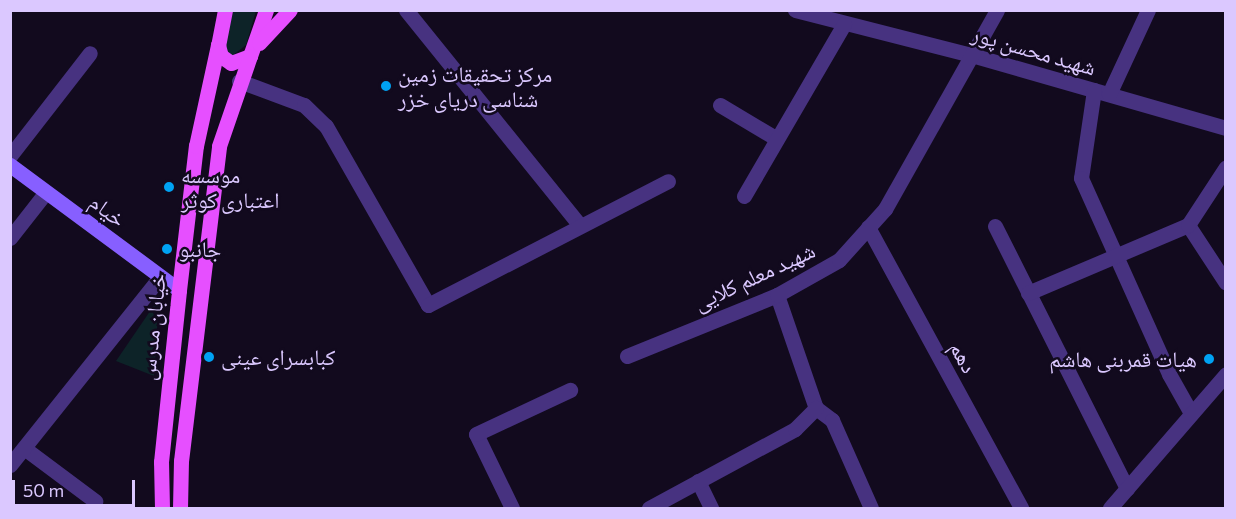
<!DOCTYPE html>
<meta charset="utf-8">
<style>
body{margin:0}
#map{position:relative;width:1236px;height:519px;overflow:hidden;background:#120a1e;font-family:Commissioner,"Noto Naskh Arabic",sans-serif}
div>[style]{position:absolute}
.green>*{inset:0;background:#0d2328}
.street>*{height:15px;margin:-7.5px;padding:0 7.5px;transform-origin:7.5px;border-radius:7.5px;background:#473280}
.secondary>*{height:15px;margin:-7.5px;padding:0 7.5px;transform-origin:7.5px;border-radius:7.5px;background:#875fff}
.primary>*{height:15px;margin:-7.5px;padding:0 7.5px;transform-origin:7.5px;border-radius:7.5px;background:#e64fff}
.dots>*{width:16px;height:16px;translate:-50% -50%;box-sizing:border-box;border:3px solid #120a1e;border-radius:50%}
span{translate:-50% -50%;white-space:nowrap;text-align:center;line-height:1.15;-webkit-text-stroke:5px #120a1e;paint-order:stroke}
.street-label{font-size:22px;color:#dbc8ff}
.poi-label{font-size:22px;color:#dbc8ff}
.left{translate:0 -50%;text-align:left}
.right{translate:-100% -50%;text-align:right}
.frame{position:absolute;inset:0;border:12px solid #dbc8ff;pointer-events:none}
.scale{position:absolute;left:12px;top:480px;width:123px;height:27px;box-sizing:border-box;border:3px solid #dbc8ff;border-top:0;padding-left:8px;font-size:18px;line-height:21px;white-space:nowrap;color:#dbc8ff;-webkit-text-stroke:4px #120a1e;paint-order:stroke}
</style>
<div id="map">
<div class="green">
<i style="clip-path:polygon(229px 11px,256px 11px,246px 45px,232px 56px,222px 50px)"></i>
<i style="clip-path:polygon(159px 298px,154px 376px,116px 361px)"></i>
</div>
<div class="street">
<i style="left:406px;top:10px;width:277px;rotate:51.1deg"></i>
<i style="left:795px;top:10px;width:186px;rotate:14.3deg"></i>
<i style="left:975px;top:56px;width:261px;rotate:16deg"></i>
<i style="left:239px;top:81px;width:69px;rotate:20.3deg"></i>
<i style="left:304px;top:105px;width:30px;rotate:44deg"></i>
<i style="left:326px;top:126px;width:206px;rotate:60.3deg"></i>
<i style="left:428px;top:305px;width:270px;rotate:-27.3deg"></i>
<i style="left:1094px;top:90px;width:89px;rotate:98.4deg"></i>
<i style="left:1081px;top:178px;width:215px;rotate:65.8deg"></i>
<i style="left:1169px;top:374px;width:45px;rotate:60.6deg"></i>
<i style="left:1109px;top:94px;width:93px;rotate:-65.1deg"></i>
<i style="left:720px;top:105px;width:66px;rotate:30.8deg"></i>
<i style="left:10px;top:156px;width:130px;rotate:-52.2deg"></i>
<i style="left:744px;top:196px;width:199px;rotate:-59.8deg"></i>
<i style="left:1188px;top:225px;width:69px;rotate:56.8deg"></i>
<i style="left:995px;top:226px;width:294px;rotate:63.3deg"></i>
<i style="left:868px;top:227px;width:320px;rotate:61.4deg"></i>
<i style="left:10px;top:238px;width:58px;rotate:-52deg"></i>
<i style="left:1028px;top:293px;width:174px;rotate:-23deg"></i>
<i style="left:1188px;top:225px;width:69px;rotate:-56.8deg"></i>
<i style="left:777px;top:295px;width:120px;rotate:71deg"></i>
<i style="left:816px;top:408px;width:20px;rotate:37deg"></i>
<i style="left:832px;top:420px;width:96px;rotate:66.1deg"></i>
<i style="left:627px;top:356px;width:162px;rotate:-22.1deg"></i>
<i style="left:777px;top:295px;width:71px;rotate:-29.4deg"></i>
<i style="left:839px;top:260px;width:69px;rotate:-48deg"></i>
<i style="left:885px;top:209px;width:228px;rotate:-60.6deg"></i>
<i style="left:24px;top:448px;width:89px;rotate:36.7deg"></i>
<i style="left:10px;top:465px;width:241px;rotate:-51.4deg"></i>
<i style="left:698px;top:481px;width:30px;rotate:64deg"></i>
<i style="left:512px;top:508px;width:82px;rotate:-115.9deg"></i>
<i style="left:476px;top:434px;width:104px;rotate:-25.1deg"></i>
<i style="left:649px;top:508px;width:166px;rotate:-28.4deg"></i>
<i style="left:795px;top:429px;width:30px;rotate:-45deg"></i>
<i style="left:1110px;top:508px;width:177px;rotate:-49.1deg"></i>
</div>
<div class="secondary">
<i style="left:10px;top:165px;width:210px;rotate:36.5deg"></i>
</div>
<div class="primary">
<i style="left:225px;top:10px;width:36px;rotate:101deg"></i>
<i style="left:218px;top:45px;width:11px;rotate:75deg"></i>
<i style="left:221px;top:56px;width:12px;rotate:35deg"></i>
<i style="left:231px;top:63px;width:20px;rotate:-20deg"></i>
<i style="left:250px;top:56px;width:49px;rotate:-70.8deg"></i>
<i style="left:259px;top:43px;width:45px;rotate:-46.8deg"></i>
<i style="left:162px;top:508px;width:46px;rotate:-91.2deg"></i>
<i style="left:161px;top:462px;width:173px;rotate:-84deg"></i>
<i style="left:179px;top:290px;width:145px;rotate:-83.3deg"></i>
<i style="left:196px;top:146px;width:103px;rotate:-77.7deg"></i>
<i style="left:180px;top:508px;width:47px;rotate:-88.8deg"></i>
<i style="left:181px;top:461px;width:317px;rotate:-83.1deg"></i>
<i style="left:219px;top:146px;width:95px;rotate:-71deg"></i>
</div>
<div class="dots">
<i style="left:386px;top:86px;background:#00a2f3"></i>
<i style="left:169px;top:187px;background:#00a2f3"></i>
<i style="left:167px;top:249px;background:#00a2f3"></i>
<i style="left:209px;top:357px;background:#00a2f3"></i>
<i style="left:1209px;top:359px;background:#00a2f3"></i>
</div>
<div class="street-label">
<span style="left:1034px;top:50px;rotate:16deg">شهید محسن پور</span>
<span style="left:108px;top:210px;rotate:37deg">خیام</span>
<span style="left:754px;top:276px;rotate:-25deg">شهید معلم کلایی</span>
<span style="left:152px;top:327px;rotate:-84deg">خیابان مدرس</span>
<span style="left:964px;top:357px;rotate:61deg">دهم</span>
</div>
<div class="poi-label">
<span class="left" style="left:398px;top:86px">مرکز تحقیقات زمین<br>شناسی دریای خزر</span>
<span class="left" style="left:181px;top:187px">موسسه<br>اعتباری کوثر</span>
<span class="left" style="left:179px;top:249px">جانبو</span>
<span class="left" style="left:221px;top:357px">کبابسرای عینی</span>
<span class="right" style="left:1197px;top:359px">هیات قمربنی هاشم</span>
</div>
<div class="frame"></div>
<div class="scale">50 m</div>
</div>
